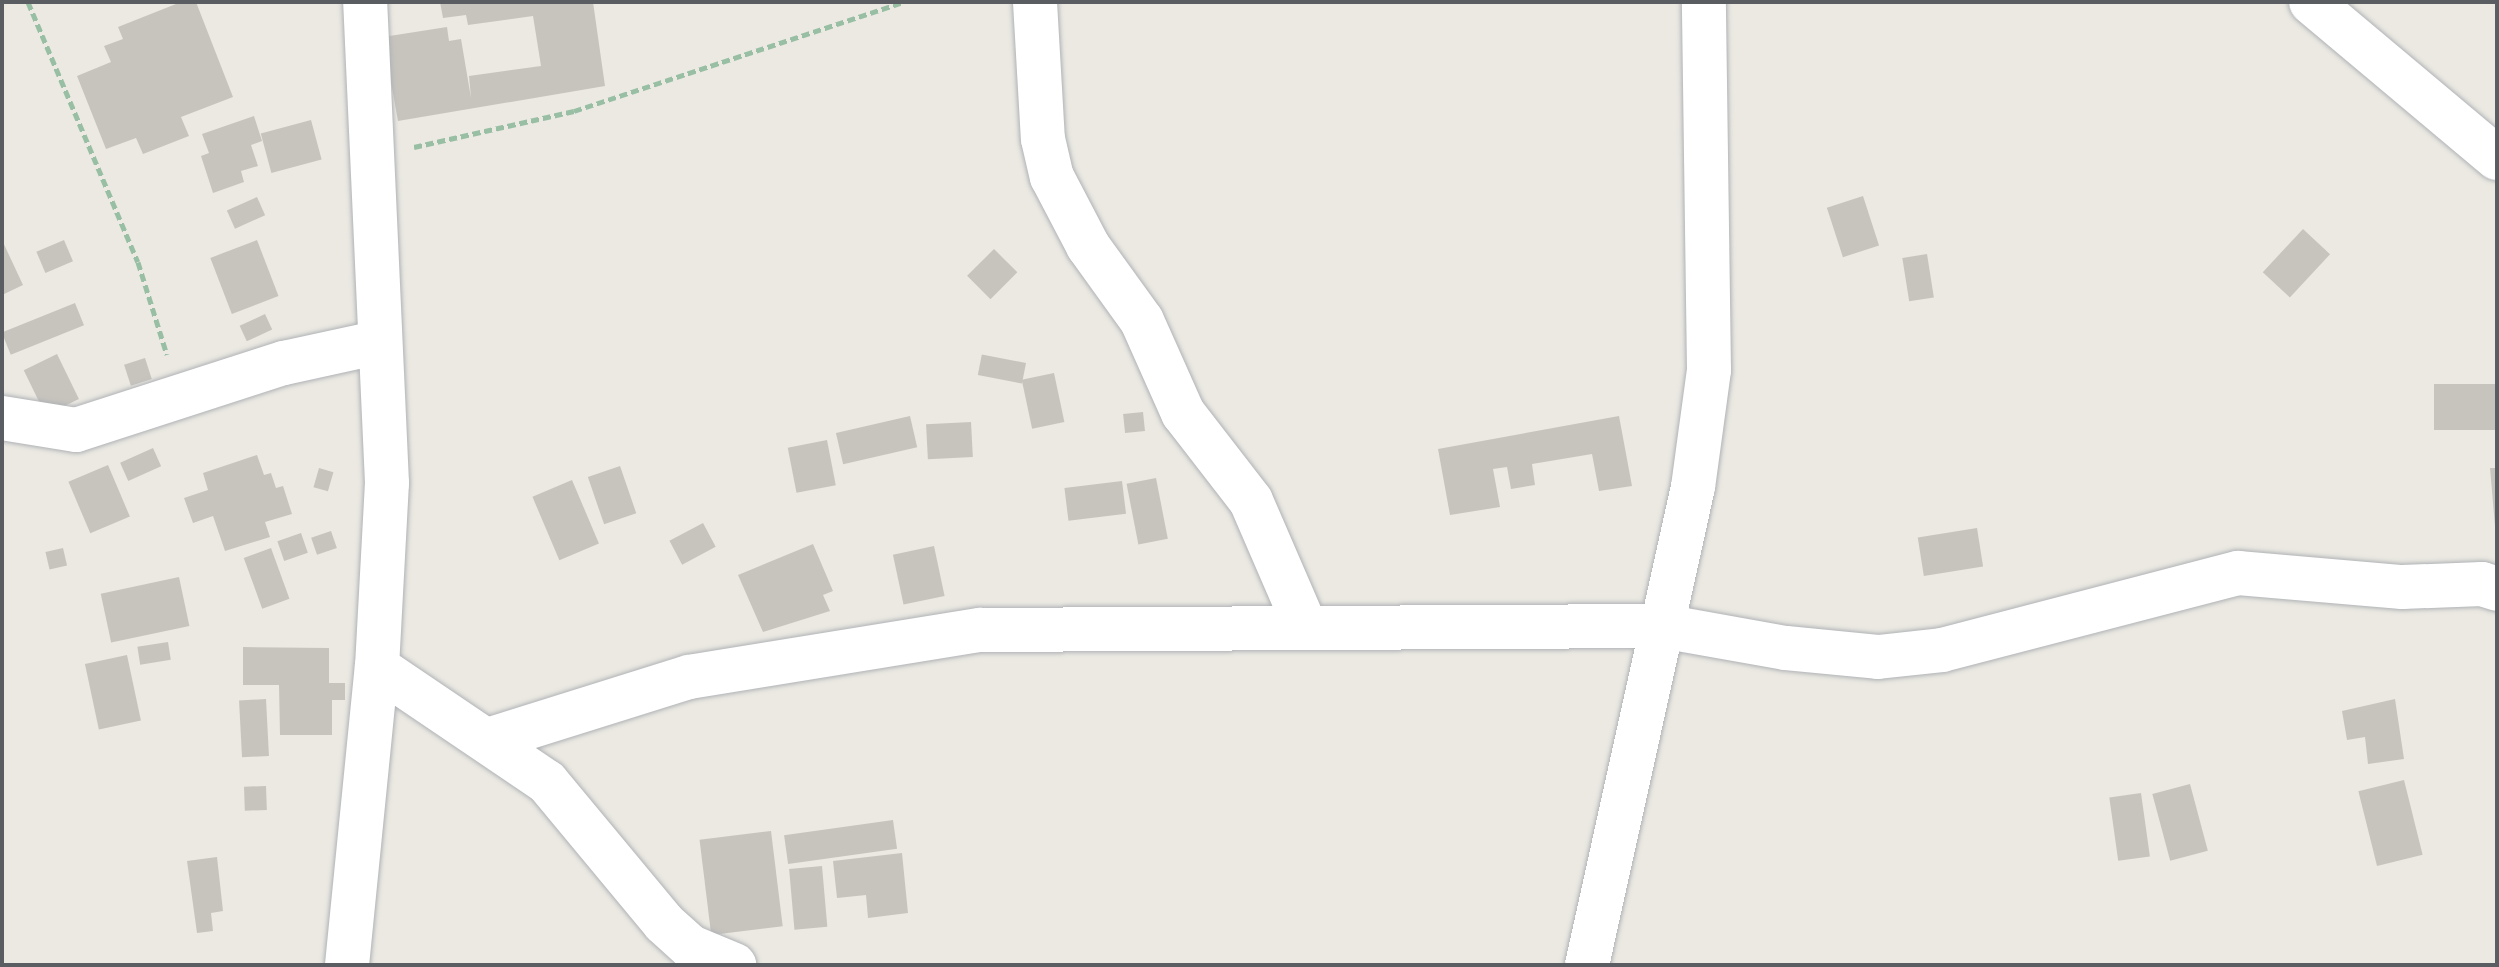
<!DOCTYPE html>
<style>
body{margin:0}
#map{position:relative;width:2499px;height:967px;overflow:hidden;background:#ebe9e2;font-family:"Fira Sans Condensed",sans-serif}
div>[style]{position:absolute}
.building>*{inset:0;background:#c7c4be;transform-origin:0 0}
.path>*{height:5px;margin-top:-2.5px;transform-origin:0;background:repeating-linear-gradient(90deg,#98bfa4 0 8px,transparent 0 12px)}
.roads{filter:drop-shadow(0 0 2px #afb2b6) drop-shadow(0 0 2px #afb2b6)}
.minor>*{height:44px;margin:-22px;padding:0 22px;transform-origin:22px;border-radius:22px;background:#fff}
span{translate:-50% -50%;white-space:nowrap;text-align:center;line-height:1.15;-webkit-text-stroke:6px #fff;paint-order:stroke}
.frame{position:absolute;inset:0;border:4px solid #5a5d61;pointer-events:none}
</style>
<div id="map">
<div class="building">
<i style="clip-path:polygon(181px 2px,196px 2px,233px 97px,181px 117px,189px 136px,143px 154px,136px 138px,106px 149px,77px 76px,111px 62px,104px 46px,123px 39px,118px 27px)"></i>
<i style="clip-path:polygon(440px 2px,593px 2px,605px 86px,398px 121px,383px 37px,447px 27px,449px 41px,461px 39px,471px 98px,469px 76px,541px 66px,533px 16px,468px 25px,466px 15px,443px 18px)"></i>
<i style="clip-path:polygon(254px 116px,262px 141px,251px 145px,258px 166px,241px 171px,244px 182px,213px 193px,201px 156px,209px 153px,202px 134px)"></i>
<i style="left:311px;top:120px;width:41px;height:52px;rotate:75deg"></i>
<i style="left:1863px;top:196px;width:52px;height:38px;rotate:72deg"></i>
<i style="left:257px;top:197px;width:20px;height:33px;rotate:66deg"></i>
<i style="left:2303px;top:229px;width:37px;height:59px;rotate:43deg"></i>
<i style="clip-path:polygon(2px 240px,23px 285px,2px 295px)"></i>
<i style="left:64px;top:240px;width:23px;height:30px;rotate:67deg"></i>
<i style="left:257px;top:240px;width:60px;height:50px;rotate:69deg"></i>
<i style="left:994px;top:249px;width:33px;height:38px;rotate:45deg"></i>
<i style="left:1927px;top:254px;width:44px;height:25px;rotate:81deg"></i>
<i style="left:75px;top:303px;width:24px;height:79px;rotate:68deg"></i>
<i style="left:265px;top:314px;width:17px;height:28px;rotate:65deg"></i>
<i style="left:57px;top:354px;width:50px;height:37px;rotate:64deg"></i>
<i style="left:145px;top:358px;width:22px;height:22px;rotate:72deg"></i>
<i style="left:1026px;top:363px;width:21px;height:45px;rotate:101deg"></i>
<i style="left:1054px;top:373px;width:50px;height:33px;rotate:78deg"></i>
<i style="left:2497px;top:384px;width:46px;height:63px;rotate:90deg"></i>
<i style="left:1143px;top:412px;width:19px;height:20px;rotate:84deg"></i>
<i style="left:910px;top:416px;width:32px;height:76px;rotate:77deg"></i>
<i style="clip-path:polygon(1619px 416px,1632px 486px,1599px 491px,1592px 454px,1532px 464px,1535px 485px,1511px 489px,1507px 467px,1493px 469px,1500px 507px,1450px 515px,1438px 449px)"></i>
<i style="left:971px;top:422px;width:35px;height:45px;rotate:87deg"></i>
<i style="left:827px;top:440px;width:46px;height:40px;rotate:79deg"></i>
<i style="left:153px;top:448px;width:20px;height:36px;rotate:66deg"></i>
<i style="clip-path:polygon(257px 455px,264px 475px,271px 473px,276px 488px,283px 486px,292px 514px,265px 522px,270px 537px,225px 551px,213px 516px,193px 523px,184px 498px,208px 490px,203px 473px)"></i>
<i style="left:108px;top:465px;width:56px;height:43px;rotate:67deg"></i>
<i style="left:620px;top:466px;width:50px;height:34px;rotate:71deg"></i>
<i style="left:319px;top:468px;width:15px;height:20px;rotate:16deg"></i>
<i style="clip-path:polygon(2490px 468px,2497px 468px,2497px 526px,2495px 526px)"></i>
<i style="left:1156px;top:478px;width:62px;height:30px;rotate:79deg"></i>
<i style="left:572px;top:480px;width:69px;height:43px;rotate:67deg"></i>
<i style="left:1122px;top:481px;width:33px;height:58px;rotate:83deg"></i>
<i style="left:703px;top:523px;width:27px;height:38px;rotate:62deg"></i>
<i style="left:1977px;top:528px;width:39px;height:60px;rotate:81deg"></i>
<i style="left:331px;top:531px;width:18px;height:21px;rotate:71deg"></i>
<i style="left:301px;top:533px;width:21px;height:25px;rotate:71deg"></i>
<i style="clip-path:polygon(813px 544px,833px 591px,823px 595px,830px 611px,763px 632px,738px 575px)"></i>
<i style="left:934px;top:546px;width:51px;height:42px;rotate:78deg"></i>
<i style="left:63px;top:548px;width:18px;height:18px;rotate:77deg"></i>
<i style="left:271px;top:548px;width:54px;height:29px;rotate:70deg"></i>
<i style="left:179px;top:577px;width:50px;height:80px;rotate:78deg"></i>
<i style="left:168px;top:642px;width:18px;height:31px;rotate:81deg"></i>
<i style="clip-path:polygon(243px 647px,329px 648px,329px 683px,345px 683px,345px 700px,332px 700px,332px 735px,280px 735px,279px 685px,243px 685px)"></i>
<i style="left:127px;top:655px;width:67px;height:43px;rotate:78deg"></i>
<i style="left:266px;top:699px;width:57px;height:27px;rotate:87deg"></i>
<i style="clip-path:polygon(2395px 699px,2404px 759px,2368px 764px,2365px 737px,2347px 740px,2342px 711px)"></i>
<i style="left:2404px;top:780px;width:77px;height:47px;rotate:76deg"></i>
<i style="left:2190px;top:784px;width:69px;height:39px;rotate:75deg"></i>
<i style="left:266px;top:786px;width:24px;height:22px;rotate:88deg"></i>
<i style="left:2141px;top:793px;width:64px;height:32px;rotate:82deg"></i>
<i style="left:893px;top:820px;width:29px;height:110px;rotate:82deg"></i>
<i style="left:771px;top:831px;width:96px;height:72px;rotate:83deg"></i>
<i style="clip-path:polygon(902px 853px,908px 913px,868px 918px,866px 895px,837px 898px,833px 861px)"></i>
<i style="clip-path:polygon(217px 857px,223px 911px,211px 913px,213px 931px,197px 933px,187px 861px)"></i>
<i style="left:822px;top:866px;width:61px;height:33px;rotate:85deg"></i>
</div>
<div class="path">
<i style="left:28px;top:2px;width:282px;rotate:67.1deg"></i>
<i style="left:138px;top:262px;width:97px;rotate:72.7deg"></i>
<i style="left:414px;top:147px;width:164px;rotate:-12.7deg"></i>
<i style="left:574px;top:111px;width:348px;rotate:-18.3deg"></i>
</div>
<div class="roads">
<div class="minor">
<i style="left:1035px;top:2px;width:137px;rotate:86.7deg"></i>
<i style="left:1043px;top:139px;width:39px;rotate:77deg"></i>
<i style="left:1052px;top:177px;width:78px;rotate:62.4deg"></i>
<i style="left:1088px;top:246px;width:92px;rotate:54.2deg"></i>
<i style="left:1142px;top:321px;width:101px;rotate:66deg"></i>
<i style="left:1183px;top:413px;width:111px;rotate:52.3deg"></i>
<i style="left:1251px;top:501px;width:138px;rotate:66.6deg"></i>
<i style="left:2311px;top:2px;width:243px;rotate:40deg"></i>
<i style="left:2px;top:418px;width:75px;rotate:9.2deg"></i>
<i style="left:76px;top:430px;width:219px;rotate:-17.9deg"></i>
<i style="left:284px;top:363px;width:98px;rotate:-12.3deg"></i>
<i style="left:377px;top:667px;width:205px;rotate:34.1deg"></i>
<i style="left:547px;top:782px;width:183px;rotate:50.3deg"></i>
<i style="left:664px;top:923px;width:36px;rotate:42deg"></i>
<i style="left:691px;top:947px;width:47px;rotate:22.7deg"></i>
<i style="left:488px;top:740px;width:211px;rotate:-17.4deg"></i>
<i style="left:689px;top:677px;width:295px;rotate:-9.2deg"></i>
<i style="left:980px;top:630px;width:682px;rotate:-0.34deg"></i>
<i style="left:1662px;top:626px;width:126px;rotate:10.1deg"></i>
<i style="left:1786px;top:648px;width:92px;rotate:5.6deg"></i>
<i style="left:1878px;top:657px;width:64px;rotate:-6.2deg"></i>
<i style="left:1942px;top:650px;width:306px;rotate:-14.6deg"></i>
<i style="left:2238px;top:573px;width:165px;rotate:4.9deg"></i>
<i style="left:2402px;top:587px;width:80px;rotate:-2.1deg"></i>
<i style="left:2482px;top:584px;width:16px;rotate:18deg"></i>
<i style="left:347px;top:965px;width:300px;rotate:-84.3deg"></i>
<i style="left:377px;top:667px;width:184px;rotate:-86.9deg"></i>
<i style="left:387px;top:483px;width:482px;rotate:-92.6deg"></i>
<i style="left:1587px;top:965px;width:490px;rotate:-77.5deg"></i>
<i style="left:1693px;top:487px;width:118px;rotate:-82.2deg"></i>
<i style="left:1709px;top:370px;width:368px;rotate:-90.8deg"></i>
</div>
</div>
<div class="frame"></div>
</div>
